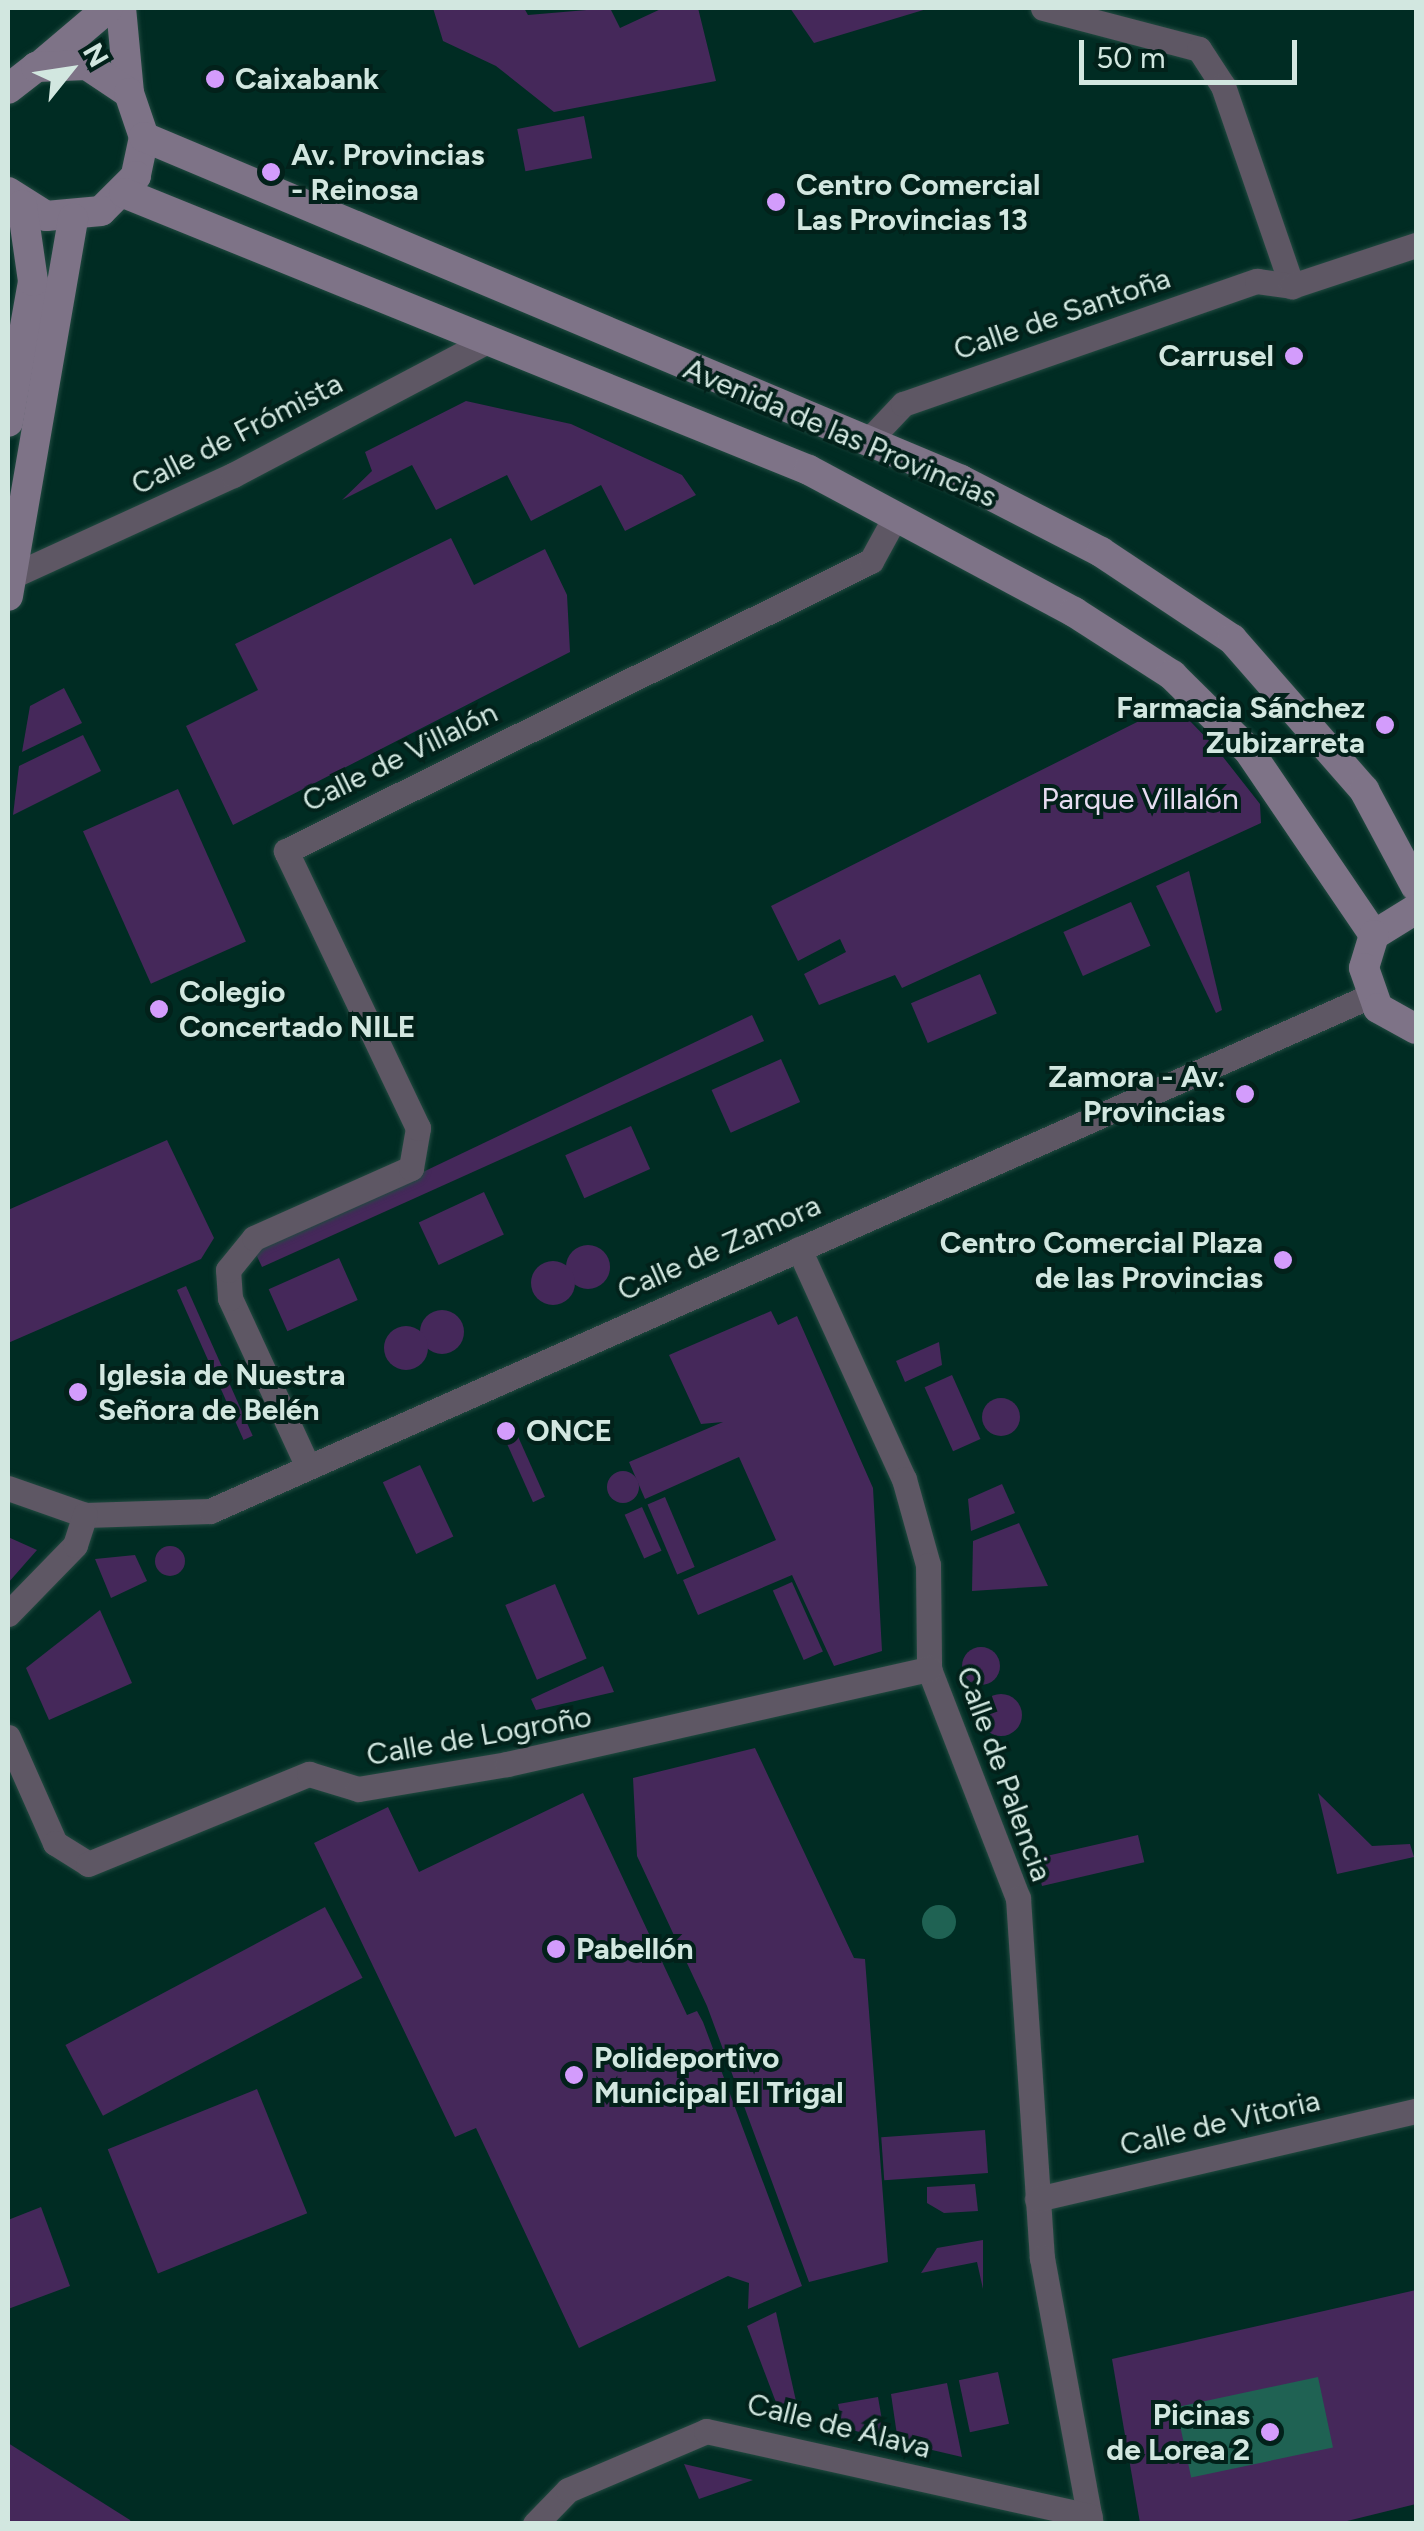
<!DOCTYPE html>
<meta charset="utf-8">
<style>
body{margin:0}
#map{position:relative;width:1424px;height:2531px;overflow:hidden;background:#002c23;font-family:Figtree,sans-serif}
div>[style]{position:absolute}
.green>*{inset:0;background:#45285a;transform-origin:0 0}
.round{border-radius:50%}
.water>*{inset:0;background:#1f6253;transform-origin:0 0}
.roads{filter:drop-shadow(0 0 2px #224a41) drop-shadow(0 0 2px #224a41)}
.street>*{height:25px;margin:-12.5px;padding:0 12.5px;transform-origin:12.5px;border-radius:12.5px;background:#5e5764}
.secondary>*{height:30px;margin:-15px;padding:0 15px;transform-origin:15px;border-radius:15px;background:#7e7387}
.dots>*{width:28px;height:28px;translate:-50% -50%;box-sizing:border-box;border:5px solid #02211a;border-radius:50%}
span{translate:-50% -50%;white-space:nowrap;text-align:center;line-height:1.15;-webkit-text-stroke:8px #02211a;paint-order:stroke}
.poi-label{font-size:30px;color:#d2e7e0;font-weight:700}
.left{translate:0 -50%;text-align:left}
.right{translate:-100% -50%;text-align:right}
.street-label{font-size:30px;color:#d2e7e0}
.park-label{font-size:30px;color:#e7dcf1}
.frame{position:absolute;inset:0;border:10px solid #d2e7e0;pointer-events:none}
.north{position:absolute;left:20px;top:20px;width:100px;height:100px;-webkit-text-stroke:8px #02211a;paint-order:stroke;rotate:60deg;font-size:28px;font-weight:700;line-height:40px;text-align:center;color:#d2e7e0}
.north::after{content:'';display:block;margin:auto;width:35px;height:45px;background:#d2e7e0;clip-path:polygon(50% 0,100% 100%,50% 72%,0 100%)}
.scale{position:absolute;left:1079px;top:40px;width:218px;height:45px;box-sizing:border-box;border:5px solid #d2e7e0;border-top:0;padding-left:12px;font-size:30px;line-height:35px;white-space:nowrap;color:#d2e7e0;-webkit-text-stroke:8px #02211a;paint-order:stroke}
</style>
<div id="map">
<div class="green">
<i style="clip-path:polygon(433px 8px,524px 8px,528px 15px,610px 8px,620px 28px,663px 8px,698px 8px,716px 81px,554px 112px,496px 66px,443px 41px)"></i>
<i style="clip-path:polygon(790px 8px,930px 8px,814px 43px)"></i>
<i style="left:584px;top:116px;width:43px;height:68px;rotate:79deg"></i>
<i style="clip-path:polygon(466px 401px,571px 424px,682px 475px,696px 495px,625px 531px,601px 485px,531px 521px,507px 475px,436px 510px,412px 465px,342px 500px,372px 471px,365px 452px)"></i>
<i style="clip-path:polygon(451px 538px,474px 585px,545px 549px,567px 595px,570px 652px,233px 825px,186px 726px,258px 690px,235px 644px)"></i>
<i style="clip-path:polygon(64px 688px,82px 723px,22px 752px,30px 706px)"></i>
<i style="clip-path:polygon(1159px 711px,1190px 721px,1216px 748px,1260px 804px,1261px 823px,902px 988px,895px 975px,819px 1005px,804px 974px,846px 952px,840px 939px,798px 961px,771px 906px)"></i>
<i style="clip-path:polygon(83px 735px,101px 771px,13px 815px,19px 766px)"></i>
<i style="left:178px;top:789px;width:167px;height:104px;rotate:66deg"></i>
<i style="clip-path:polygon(1189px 871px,1222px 1010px,1216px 1013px,1156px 886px)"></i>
<i style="left:1131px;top:902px;width:48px;height:74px;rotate:66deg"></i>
<i style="left:980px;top:974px;width:43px;height:75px;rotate:67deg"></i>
<i style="clip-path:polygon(752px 1015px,764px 1041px,262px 1267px,255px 1252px)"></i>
<i style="left:781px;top:1059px;width:47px;height:76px;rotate:66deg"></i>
<i style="left:631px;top:1126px;width:47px;height:72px;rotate:66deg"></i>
<i style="clip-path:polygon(167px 1140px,214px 1238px,201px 1259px,8px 1343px,8px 1210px)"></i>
<i style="left:484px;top:1192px;width:47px;height:72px;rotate:65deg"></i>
<i class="round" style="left:566px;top:1245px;width:44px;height:44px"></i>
<i style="left:339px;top:1258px;width:46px;height:77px;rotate:66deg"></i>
<i class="round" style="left:531px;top:1261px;width:44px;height:44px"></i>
<i style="left:186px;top:1286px;width:164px;height:10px;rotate:66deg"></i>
<i class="round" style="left:420px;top:1310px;width:44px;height:44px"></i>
<i style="clip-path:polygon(771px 1311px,778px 1325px,797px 1316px,873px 1488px,882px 1651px,834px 1666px,792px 1575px,698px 1615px,683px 1580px,776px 1540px,739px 1457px,645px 1499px,629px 1462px,723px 1422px,701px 1424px,669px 1355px)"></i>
<i class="round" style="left:384px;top:1326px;width:44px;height:44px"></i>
<i style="clip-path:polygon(939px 1342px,942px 1365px,905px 1382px,896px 1361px)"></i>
<i style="left:952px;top:1375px;width:70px;height:30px;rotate:66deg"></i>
<i class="round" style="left:982px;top:1398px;width:38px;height:38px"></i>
<i style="left:516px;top:1432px;width:71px;height:13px;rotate:66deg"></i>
<i style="left:420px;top:1465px;width:79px;height:41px;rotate:65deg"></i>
<i class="round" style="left:607px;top:1471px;width:32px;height:32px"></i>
<i style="clip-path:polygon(1002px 1484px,1015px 1513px,971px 1531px,968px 1499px)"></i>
<i style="left:665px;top:1497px;width:76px;height:19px;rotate:67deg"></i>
<i style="left:642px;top:1507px;width:48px;height:19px;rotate:66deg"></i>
<i style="clip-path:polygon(1019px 1523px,1048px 1586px,972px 1591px,973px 1541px)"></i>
<i style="clip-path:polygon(8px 1537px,37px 1550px,8px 1583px)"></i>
<i class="round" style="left:155px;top:1546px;width:30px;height:30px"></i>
<i style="clip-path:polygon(135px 1555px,147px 1581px,111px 1598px,95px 1559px)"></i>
<i style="left:792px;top:1582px;width:76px;height:21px;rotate:66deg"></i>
<i style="left:555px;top:1584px;width:81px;height:54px;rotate:67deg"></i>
<i style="clip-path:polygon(100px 1610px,132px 1683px,49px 1720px,26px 1668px)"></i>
<i class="round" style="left:962px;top:1647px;width:38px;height:38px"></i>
<i style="clip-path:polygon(603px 1666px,614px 1692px,536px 1710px,531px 1699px)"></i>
<i class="round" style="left:980px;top:1694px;width:42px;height:42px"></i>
<i style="clip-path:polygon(755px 1748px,854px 1958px,865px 1959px,888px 2262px,809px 2282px,707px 2006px,637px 1856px,633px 1778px)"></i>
<i style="clip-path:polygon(583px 1793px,687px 2015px,697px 2011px,703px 2022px,802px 2286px,748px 2309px,749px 2283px,728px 2276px,579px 2348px,476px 2128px,455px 2137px,314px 1843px,388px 1807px,419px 1872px)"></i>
<i style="clip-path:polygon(1318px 1793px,1372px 1846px,1410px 1844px,1414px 1857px,1337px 1874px)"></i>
<i style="left:1138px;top:1835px;width:28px;height:105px;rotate:77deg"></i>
<i style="left:325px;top:1907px;width:80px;height:294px;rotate:62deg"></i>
<i style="left:257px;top:2089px;width:134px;height:161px;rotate:68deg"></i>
<i style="left:985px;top:2130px;width:43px;height:104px;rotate:86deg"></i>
<i style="clip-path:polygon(975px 2184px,978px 2211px,944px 2213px,927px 2203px,927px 2187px)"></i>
<i style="clip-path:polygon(41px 2207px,70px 2286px,8px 2309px,8px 2220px)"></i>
<i style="clip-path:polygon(983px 2240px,983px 2289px,977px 2262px,921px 2273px,937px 2248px)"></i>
<i style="clip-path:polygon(1416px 2290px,1416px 2504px,1339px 2523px,1140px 2523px,1112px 2359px)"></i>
<i style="clip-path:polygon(776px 2312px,796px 2401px,777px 2405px,747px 2326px)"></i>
<i style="left:998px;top:2372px;width:53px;height:40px;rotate:78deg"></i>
<i style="clip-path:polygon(947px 2383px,962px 2457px,898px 2442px,891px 2394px)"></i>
<i style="clip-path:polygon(878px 2397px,885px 2438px,843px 2428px,838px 2404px)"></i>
<i style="clip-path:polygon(8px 2443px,130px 2520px,131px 2523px,8px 2523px)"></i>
<i style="clip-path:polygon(684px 2464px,753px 2480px,699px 2499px)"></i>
</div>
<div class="water">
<i class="round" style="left:922px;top:1905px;width:34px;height:34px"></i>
<i style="left:1318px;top:2377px;width:72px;height:145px;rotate:78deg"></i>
</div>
<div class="roads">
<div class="street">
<i style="left:1043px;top:8px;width:161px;rotate:14.7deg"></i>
<i style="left:1199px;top:49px;width:44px;rotate:57deg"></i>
<i style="left:1223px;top:86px;width:212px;rotate:71deg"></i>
<i style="left:868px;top:441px;width:51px;rotate:-46.6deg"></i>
<i style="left:903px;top:404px;width:375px;rotate:-19.2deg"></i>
<i style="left:1257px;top:281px;width:35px;rotate:8deg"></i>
<i style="left:1292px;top:286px;width:131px;rotate:-18.3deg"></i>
<i style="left:10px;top:577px;width:245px;rotate:-24.6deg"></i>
<i style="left:233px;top:475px;width:289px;rotate:-27.8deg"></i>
<i style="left:799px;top:1249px;width:253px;rotate:65.5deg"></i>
<i style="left:904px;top:1479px;width:89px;rotate:74.4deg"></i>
<i style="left:928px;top:1565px;width:104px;rotate:89.4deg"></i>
<i style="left:929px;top:1669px;width:246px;rotate:68.8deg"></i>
<i style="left:1018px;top:1898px;width:361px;rotate:86.2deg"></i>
<i style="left:1042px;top:2258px;width:270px;rotate:79.6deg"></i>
<i style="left:308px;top:1467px;width:186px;rotate:-114.8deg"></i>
<i style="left:230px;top:1298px;width:28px;rotate:-94deg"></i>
<i style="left:228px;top:1270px;width:41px;rotate:-50.9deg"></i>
<i style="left:254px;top:1238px;width:172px;rotate:-24deg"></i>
<i style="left:411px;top:1168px;width:41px;rotate:-80.1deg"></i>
<i style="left:418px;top:1128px;width:307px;rotate:-115.5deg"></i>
<i style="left:286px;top:851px;width:653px;rotate:-26.37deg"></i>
<i style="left:871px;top:561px;width:48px;rotate:-61.3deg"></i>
<i style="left:8px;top:1488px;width:82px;rotate:19.3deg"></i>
<i style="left:85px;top:1515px;width:125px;rotate:-1.8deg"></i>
<i style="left:210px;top:1511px;width:1269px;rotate:-23.94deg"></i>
<i style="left:8px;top:1614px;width:96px;rotate:-45.8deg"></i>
<i style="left:75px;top:1545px;width:32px;rotate:-72deg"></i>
<i style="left:8px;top:1737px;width:116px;rotate:66.1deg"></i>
<i style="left:55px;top:1843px;width:39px;rotate:32deg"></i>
<i style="left:88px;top:1864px;width:239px;rotate:-22.2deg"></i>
<i style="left:309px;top:1774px;width:51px;rotate:17deg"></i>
<i style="left:358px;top:1789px;width:151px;rotate:-9.5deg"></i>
<i style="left:507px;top:1764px;width:433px;rotate:-12.7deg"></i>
<i style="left:1037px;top:2199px;width:389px;rotate:-13.1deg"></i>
<i style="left:535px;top:2524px;width:47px;rotate:-45.9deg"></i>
<i style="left:568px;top:2490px;width:150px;rotate:-23.1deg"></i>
<i style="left:706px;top:2431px;width:393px;rotate:12.5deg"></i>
</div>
<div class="secondary">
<i style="left:121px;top:8px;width:85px;rotate:84.6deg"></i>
<i style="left:42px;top:64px;width:87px;rotate:-40.3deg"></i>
<i style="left:8px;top:89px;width:36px;rotate:-38deg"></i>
<i style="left:36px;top:67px;width:51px;rotate:-2.2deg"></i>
<i style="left:87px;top:65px;width:50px;rotate:33.7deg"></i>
<i style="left:129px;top:93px;width:46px;rotate:71.2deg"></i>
<i style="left:144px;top:137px;width:40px;rotate:102deg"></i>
<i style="left:136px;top:176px;width:49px;rotate:135deg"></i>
<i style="left:101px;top:211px;width:55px;rotate:174.8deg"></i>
<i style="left:46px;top:216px;width:45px;rotate:-147.7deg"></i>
<i style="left:144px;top:137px;width:886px;rotate:22.77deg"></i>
<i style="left:961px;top:480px;width:157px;rotate:27.2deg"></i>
<i style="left:1101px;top:552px;width:157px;rotate:33.6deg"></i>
<i style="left:1232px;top:639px;width:201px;rotate:48.8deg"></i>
<i style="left:1364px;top:790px;width:110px;rotate:61.8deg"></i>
<i style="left:124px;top:193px;width:739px;rotate:22.02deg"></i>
<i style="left:809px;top:470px;width:301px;rotate:28.2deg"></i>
<i style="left:1074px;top:612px;width:117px;rotate:32.7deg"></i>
<i style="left:1172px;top:675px;width:108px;rotate:44.6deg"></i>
<i style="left:1249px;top:751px;width:222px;rotate:55.8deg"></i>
<i style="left:8px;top:422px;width:143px;rotate:-79.9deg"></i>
<i style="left:33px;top:281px;width:77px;rotate:-98.2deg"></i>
<i style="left:8px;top:596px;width:383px;rotate:-80.2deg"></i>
<i style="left:1416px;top:909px;width:49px;rotate:148.2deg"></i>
<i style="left:1374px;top:935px;width:34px;rotate:107deg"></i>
<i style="left:1364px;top:968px;width:42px;rotate:70.7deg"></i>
<i style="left:1378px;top:1008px;width:43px;rotate:28.9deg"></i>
</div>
</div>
<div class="dots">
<i style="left:215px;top:79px;background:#d39cfc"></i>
<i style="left:271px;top:172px;background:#d39cfc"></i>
<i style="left:776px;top:202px;background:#d39cfc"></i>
<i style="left:1294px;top:356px;background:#d39cfc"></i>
<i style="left:1385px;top:725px;background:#d39cfc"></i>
<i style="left:159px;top:1009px;background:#d39cfc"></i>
<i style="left:1245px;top:1094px;background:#d39cfc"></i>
<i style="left:1283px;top:1260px;background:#d39cfc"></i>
<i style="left:78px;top:1392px;background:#d39cfc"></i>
<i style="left:506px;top:1431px;background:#d39cfc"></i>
<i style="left:556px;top:1949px;background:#d39cfc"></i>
<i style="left:574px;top:2075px;background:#d39cfc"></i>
<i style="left:1270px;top:2432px;background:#d39cfc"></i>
</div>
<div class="poi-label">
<span class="left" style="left:235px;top:79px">Caixabank</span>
<span class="left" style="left:291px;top:172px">Av. Provincias<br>- Reinosa</span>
<span class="left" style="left:796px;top:202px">Centro Comercial<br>Las Provincias 13</span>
<span class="right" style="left:1274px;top:356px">Carrusel</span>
<span class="right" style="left:1365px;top:725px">Farmacia Sánchez<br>Zubizarreta</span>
<span class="left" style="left:179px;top:1009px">Colegio<br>Concertado NILE</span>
<span class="right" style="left:1225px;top:1094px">Zamora - Av.<br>Provincias</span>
<span class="right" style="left:1263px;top:1260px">Centro Comercial Plaza<br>de las Provincias</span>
<span class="left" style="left:98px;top:1392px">Iglesia de Nuestra<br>Señora de Belén</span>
<span class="left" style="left:526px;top:1431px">ONCE</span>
<span class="left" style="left:576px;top:1949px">Pabellón</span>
<span class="left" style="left:594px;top:2075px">Polideportivo<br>Municipal El Trigal</span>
<span class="right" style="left:1250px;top:2432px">Picinas<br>de Lorea 2</span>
</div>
<div class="street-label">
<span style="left:1062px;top:314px;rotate:-19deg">Calle de Santoña</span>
<span style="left:840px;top:433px;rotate:23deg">Avenida de las Provincias</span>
<span style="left:237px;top:434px;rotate:-27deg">Calle de Frómista</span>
<span style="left:400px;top:757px;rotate:-26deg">Calle de Villalón</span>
<span style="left:719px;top:1248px;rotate:-24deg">Calle de Zamora</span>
<span style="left:479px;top:1736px;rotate:-10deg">Calle de Logroño</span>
<span style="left:1004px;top:1774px;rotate:70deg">Calle de Palencia</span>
<span style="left:1220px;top:2123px;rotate:-13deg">Calle de Vitoria</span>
<span style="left:839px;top:2426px;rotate:14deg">Calle de Álava</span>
</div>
<div class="park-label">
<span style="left:1140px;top:799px">Parque Villalón</span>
</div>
<div class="frame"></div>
<div class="north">N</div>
<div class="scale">50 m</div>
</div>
